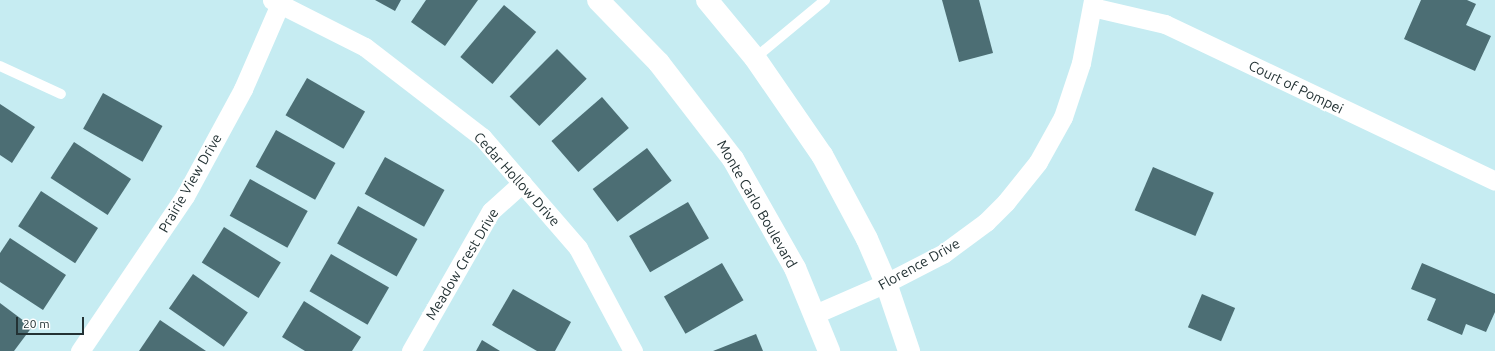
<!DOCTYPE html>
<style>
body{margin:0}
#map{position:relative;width:1495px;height:351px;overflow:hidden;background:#c6ecf2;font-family:Ubuntu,sans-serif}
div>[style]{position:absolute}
.building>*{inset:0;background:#4c6e74;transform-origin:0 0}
.service>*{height:10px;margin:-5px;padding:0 5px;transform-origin:5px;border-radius:5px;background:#fff}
.minor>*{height:19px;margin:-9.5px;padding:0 9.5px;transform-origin:9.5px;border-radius:9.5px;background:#fff}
.secondary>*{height:22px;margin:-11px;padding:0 11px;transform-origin:11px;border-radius:11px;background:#fff}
span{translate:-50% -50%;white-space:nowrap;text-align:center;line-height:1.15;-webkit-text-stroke:4px #fff;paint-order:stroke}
.street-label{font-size:14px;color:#233234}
.scale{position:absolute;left:16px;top:317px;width:68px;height:18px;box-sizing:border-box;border:2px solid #233234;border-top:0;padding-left:5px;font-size:12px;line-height:14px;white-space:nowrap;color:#233234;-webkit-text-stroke:3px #fff;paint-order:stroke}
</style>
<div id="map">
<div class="building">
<i style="clip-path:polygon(375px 0,401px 0,395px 11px)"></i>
<i style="clip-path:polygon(426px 0,478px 0,445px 46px,411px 22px)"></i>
<i style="clip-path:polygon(942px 0,979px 0,993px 53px,959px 62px)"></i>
<i style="clip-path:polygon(1421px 0,1467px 0,1476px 4px,1466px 25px,1491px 36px,1475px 71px,1404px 39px)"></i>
<i style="left:504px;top:5px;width:42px;height:68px;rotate:40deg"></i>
<i style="left:557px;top:49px;width:42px;height:67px;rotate:45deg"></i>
<i style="left:307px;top:78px;width:67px;height:43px;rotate:30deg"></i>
<i style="left:103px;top:93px;width:68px;height:41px;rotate:29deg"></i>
<i style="left:602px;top:97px;width:41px;height:67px;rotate:49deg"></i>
<i style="clip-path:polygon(0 104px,35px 127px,12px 163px,0 155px)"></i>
<i style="left:276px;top:130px;width:68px;height:42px;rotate:29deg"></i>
<i style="left:74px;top:142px;width:68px;height:43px;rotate:33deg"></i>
<i style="left:647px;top:148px;width:41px;height:68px;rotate:53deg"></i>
<i style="left:385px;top:157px;width:68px;height:42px;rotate:29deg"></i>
<i style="left:1153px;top:167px;width:66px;height:47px;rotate:23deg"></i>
<i style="left:250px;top:179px;width:66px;height:42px;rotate:29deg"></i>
<i style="left:41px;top:191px;width:68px;height:42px;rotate:33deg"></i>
<i style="left:688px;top:202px;width:42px;height:68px;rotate:60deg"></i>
<i style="left:358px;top:206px;width:68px;height:43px;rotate:29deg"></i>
<i style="left:224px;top:227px;width:67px;height:42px;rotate:32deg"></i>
<i style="clip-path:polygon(10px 238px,66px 275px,43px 310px,0 282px,0 253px)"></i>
<i style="left:331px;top:254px;width:67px;height:43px;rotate:30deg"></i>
<i style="left:722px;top:263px;width:43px;height:67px;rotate:60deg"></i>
<i style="clip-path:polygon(1422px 263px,1495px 294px,1495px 312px,1486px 332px,1466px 324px,1462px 335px,1427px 320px,1436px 299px,1411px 289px)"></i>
<i style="left:193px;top:274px;width:67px;height:42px;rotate:35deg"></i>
<i style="clip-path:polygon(513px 289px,571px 322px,555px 351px,537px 351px,492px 325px)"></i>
<i style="left:1202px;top:294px;width:36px;height:36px;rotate:23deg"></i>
<i style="clip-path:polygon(304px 301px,361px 337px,352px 351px,305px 351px,282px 337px)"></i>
<i style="clip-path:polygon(0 303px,32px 327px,14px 351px,0 351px)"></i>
<i style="clip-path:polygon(160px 320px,206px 351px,139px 351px)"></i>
<i style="clip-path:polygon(756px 334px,763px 351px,713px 351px)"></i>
<i style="clip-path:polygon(482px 340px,500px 351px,476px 351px)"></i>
</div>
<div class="service">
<i style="left:755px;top:58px;width:91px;rotate:-39.6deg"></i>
<i style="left:0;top:66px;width:67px;rotate:24.7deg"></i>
</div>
<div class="minor">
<i style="left:272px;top:0;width:104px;rotate:26.8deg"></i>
<i style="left:365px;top:47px;width:148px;rotate:37.6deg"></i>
<i style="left:482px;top:137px;width:147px;rotate:49.1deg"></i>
<i style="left:578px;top:248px;width:117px;rotate:61.9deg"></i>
<i style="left:1092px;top:7px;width:75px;rotate:13.1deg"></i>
<i style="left:1165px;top:24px;width:365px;rotate:25.4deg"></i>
<i style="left:815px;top:314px;width:77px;rotate:-23.6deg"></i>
<i style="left:886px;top:283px;width:65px;rotate:-27.3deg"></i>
<i style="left:944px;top:253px;width:52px;rotate:-36.4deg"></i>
<i style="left:986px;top:222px;width:28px;rotate:-45deg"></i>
<i style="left:1006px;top:202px;width:51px;rotate:-51.3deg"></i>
<i style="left:1038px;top:162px;width:51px;rotate:-60.9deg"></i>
<i style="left:1063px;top:117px;width:57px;rotate:-71.6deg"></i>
<i style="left:1081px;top:63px;width:64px;rotate:-79.2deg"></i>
<i style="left:80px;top:351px;width:187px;rotate:-55.9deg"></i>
<i style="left:185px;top:196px;width:122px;rotate:-61.5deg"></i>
<i style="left:243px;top:89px;width:93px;rotate:-66.5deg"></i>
<i style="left:411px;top:351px;width:161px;rotate:-60.3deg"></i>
<i style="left:491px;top:211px;width:42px;rotate:-42.1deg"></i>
</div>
<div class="secondary">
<i style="left:598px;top:0;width:88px;rotate:45.9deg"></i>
<i style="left:659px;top:63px;width:121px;rotate:52.4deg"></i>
<i style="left:733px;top:159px;width:125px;rotate:60.4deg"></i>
<i style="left:795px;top:268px;width:90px;rotate:67.7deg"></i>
<i style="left:707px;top:0;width:75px;rotate:50.4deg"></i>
<i style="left:755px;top:58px;width:118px;rotate:55.4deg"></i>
<i style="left:822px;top:155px;width:95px;rotate:61.8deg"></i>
<i style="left:867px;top:239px;width:48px;rotate:66.6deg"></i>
<i style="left:886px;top:283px;width:72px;rotate:71.3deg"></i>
</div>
<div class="street-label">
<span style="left:1296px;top:87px;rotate:26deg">Court of Pompei</span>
<span style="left:517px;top:179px;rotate:48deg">Cedar Hollow Drive</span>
<span style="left:190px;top:183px;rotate:-60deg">Prairie View Drive</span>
<span style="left:757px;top:204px;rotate:60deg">Monte Carlo Boulevard</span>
<span style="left:462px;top:264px;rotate:-59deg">Meadow Crest Drive</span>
<span style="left:919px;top:264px;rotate:-29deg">Florence Drive</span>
</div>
<div class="scale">20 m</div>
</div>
